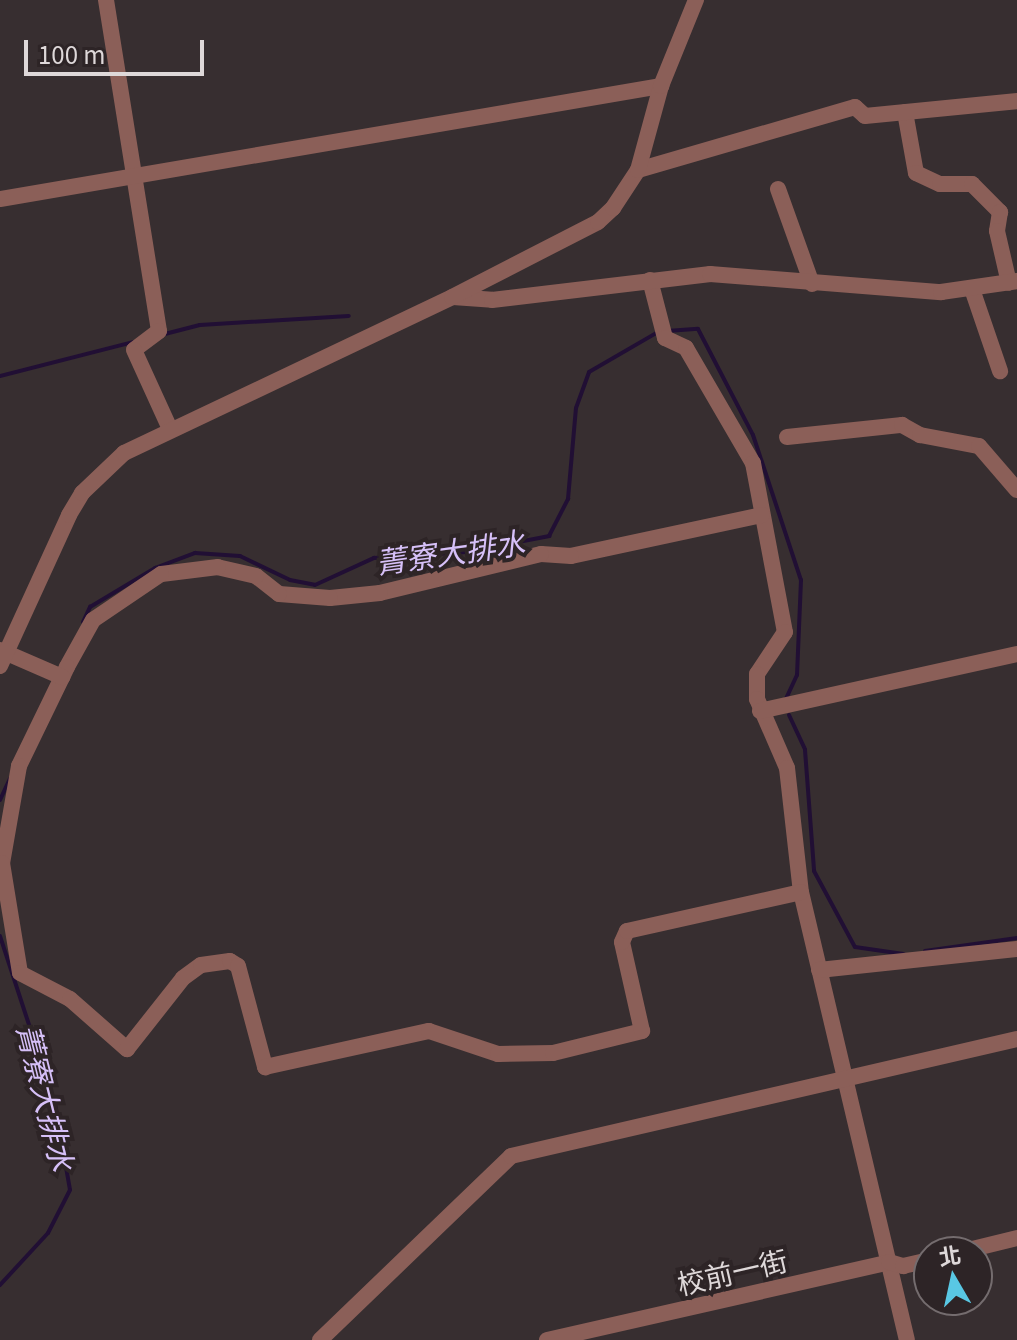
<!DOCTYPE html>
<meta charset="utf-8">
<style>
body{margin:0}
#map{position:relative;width:1017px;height:1340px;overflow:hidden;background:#372e30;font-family:Georgia,"Noto Sans TC",serif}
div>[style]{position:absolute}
.stream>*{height:4px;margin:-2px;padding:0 2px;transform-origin:2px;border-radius:2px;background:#210f34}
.minor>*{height:16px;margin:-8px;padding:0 8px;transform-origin:8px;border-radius:8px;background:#8b5f58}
span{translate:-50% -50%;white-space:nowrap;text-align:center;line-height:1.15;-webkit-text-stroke:8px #2d2426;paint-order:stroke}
.street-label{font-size:28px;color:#ded8d9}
.water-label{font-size:30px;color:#d6c0f8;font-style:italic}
.north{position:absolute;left:913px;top:1236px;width:80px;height:80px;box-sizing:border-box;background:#2d2426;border:2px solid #746c6e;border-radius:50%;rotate:351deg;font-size:22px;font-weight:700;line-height:32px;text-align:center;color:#ded8d9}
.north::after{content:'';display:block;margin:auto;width:28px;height:36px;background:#59c8e4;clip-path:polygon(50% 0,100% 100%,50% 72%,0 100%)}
.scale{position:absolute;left:24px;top:40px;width:180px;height:36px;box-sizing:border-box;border:4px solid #ded8d9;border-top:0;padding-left:10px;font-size:24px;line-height:28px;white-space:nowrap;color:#ded8d9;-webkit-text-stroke:6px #2d2426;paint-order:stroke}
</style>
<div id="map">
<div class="stream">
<i style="left:667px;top:331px;width:31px;rotate:-4deg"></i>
<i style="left:698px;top:329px;width:119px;rotate:62.6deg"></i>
<i style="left:753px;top:435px;width:153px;rotate:71.7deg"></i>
<i style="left:801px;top:580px;width:95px;rotate:92.4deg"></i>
<i style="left:797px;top:675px;width:29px;rotate:115deg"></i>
<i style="left:161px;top:335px;width:40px;rotate:-14.4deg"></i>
<i style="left:200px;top:325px;width:149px;rotate:-3.5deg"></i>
<i style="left:0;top:376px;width:137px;rotate:-14.3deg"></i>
<i style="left:83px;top:622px;width:17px;rotate:-65deg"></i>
<i style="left:90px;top:607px;width:76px;rotate:-31deg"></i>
<i style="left:155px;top:568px;width:43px;rotate:-20.6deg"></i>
<i style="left:195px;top:553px;width:45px;rotate:3.8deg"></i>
<i style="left:240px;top:556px;width:55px;rotate:25.6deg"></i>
<i style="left:290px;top:580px;width:25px;rotate:11deg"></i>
<i style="left:315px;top:585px;width:65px;rotate:-24.6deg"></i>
<i style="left:374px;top:558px;width:92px;rotate:-3.7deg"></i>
<i style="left:466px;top:552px;width:85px;rotate:-10.9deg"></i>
<i style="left:549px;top:536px;width:42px;rotate:-62.8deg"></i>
<i style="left:568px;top:499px;width:91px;rotate:-85deg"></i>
<i style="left:576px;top:408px;width:38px;rotate:-70deg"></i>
<i style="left:589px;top:372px;width:80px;rotate:-30.1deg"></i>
<i style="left:789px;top:715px;width:38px;rotate:65deg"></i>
<i style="left:805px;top:750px;width:121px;rotate:85.7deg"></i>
<i style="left:814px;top:871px;width:86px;rotate:61.7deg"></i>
<i style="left:855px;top:947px;width:49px;rotate:8.1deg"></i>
<i style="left:0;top:800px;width:23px;rotate:-65deg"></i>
<i style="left:0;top:936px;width:177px;rotate:71.9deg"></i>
<i style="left:55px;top:1104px;width:87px;rotate:80.1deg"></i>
<i style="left:70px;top:1190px;width:48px;rotate:117.1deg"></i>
<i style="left:48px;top:1233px;width:71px;rotate:132.7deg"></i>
<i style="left:925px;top:951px;width:93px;rotate:-8deg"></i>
</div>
<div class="minor">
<i style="left:106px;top:0;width:335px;rotate:80.9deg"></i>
<i style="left:159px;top:331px;width:31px;rotate:143deg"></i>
<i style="left:134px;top:350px;width:87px;rotate:65.5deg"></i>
<i style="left:905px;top:112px;width:62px;rotate:79.8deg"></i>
<i style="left:916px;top:173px;width:26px;rotate:25deg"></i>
<i style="left:940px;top:184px;width:32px"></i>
<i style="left:972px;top:184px;width:40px;rotate:45deg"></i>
<i style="left:1000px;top:212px;width:19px;rotate:99deg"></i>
<i style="left:997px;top:231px;width:53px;rotate:77deg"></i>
<i style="left:638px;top:170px;width:226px;rotate:-16.2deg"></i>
<i style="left:855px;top:107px;width:13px;rotate:42deg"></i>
<i style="left:865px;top:116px;width:153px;rotate:-5.6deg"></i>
<i style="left:778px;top:189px;width:101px;rotate:70.3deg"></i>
<i style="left:0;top:199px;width:671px;rotate:-9.7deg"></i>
<i style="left:650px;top:280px;width:60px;rotate:75.5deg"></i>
<i style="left:665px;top:338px;width:23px;rotate:25deg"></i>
<i style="left:686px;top:348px;width:133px;rotate:59.8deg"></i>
<i style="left:753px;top:463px;width:172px;rotate:79.3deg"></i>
<i style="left:785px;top:632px;width:50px;rotate:123.7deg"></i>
<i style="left:757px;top:674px;width:25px;rotate:90deg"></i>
<i style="left:757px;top:699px;width:75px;rotate:66.5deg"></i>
<i style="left:787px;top:768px;width:125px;rotate:83.6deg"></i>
<i style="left:801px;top:892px;width:460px;rotate:76.7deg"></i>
<i style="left:972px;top:289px;width:87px;rotate:71.1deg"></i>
<i style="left:453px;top:297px;width:39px;rotate:4deg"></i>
<i style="left:492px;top:300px;width:220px;rotate:-6.8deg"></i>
<i style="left:710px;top:274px;width:232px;rotate:4.5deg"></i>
<i style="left:941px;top:292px;width:77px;rotate:-8.2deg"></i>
<i style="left:787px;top:437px;width:116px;rotate:-6deg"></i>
<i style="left:902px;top:425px;width:21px;rotate:29deg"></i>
<i style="left:920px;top:435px;width:60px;rotate:10.6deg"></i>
<i style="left:979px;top:446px;width:58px;rotate:49.2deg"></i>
<i style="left:762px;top:515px;width:195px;rotate:167.9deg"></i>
<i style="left:571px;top:556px;width:30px;rotate:-176deg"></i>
<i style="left:541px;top:554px;width:166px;rotate:166.4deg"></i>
<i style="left:380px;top:593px;width:50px;rotate:174.3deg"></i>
<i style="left:330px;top:598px;width:51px;rotate:-175.5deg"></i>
<i style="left:279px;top:594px;width:29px;rotate:-142deg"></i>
<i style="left:256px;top:576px;width:39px;rotate:-167deg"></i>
<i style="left:218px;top:567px;width:57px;rotate:173deg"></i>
<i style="left:161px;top:574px;width:82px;rotate:145.9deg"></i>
<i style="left:93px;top:620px;width:54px;rotate:119deg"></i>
<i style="left:67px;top:667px;width:110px;rotate:115.9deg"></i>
<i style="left:19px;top:766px;width:98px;rotate:99.9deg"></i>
<i style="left:2px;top:863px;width:111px;rotate:80.7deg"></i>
<i style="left:20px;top:973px;width:56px;rotate:27.5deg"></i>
<i style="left:70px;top:999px;width:76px;rotate:41.3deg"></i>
<i style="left:127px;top:1049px;width:90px;rotate:-51.7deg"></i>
<i style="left:183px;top:978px;width:22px;rotate:-36deg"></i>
<i style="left:201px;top:965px;width:29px;rotate:-8deg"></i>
<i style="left:230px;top:961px;width:9px;rotate:32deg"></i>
<i style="left:238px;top:966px;width:105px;rotate:75deg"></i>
<i style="left:265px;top:1067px;width:168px;rotate:-12.4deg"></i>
<i style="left:429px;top:1031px;width:73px;rotate:18.4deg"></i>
<i style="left:498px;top:1054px;width:55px;rotate:-1deg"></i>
<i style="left:553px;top:1053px;width:92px;rotate:-13.9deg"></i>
<i style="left:642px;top:1031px;width:91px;rotate:-102.7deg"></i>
<i style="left:622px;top:942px;width:12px;rotate:-66deg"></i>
<i style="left:627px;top:931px;width:178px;rotate:-12.6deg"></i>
<i style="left:0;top:650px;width:68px;rotate:23.5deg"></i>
<i style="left:0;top:666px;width:166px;rotate:-65.4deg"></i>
<i style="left:69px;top:515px;width:26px;rotate:-59deg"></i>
<i style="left:82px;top:493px;width:58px;rotate:-43.6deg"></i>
<i style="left:124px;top:453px;width:363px;rotate:-25.4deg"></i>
<i style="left:452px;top:297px;width:164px;rotate:-27.2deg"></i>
<i style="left:598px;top:222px;width:21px;rotate:-43deg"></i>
<i style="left:613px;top:208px;width:45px;rotate:-56.7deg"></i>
<i style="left:638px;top:170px;width:87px;rotate:-74.7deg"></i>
<i style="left:661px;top:86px;width:93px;rotate:-67.9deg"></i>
<i style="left:760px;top:711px;width:263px;rotate:-12.5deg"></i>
<i style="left:819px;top:970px;width:199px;rotate:-6.1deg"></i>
<i style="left:960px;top:1252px;width:59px;rotate:-13.8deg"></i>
<i style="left:320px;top:1340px;width:265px;rotate:-43.9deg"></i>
<i style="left:511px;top:1156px;width:519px;rotate:-13.02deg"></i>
<i style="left:547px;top:1340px;width:351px;rotate:-12.8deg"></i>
<i style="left:889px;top:1262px;width:15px;rotate:16deg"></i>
<i style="left:903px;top:1266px;width:27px;rotate:-13deg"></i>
</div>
<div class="street-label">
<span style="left:732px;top:1271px;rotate:-13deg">校前一街</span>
</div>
<div class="water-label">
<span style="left:450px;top:551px;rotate:-8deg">菁寮大排水</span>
<span style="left:47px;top:1097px;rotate:76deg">菁寮大排水</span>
</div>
<div class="north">北</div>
<div class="scale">100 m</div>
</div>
